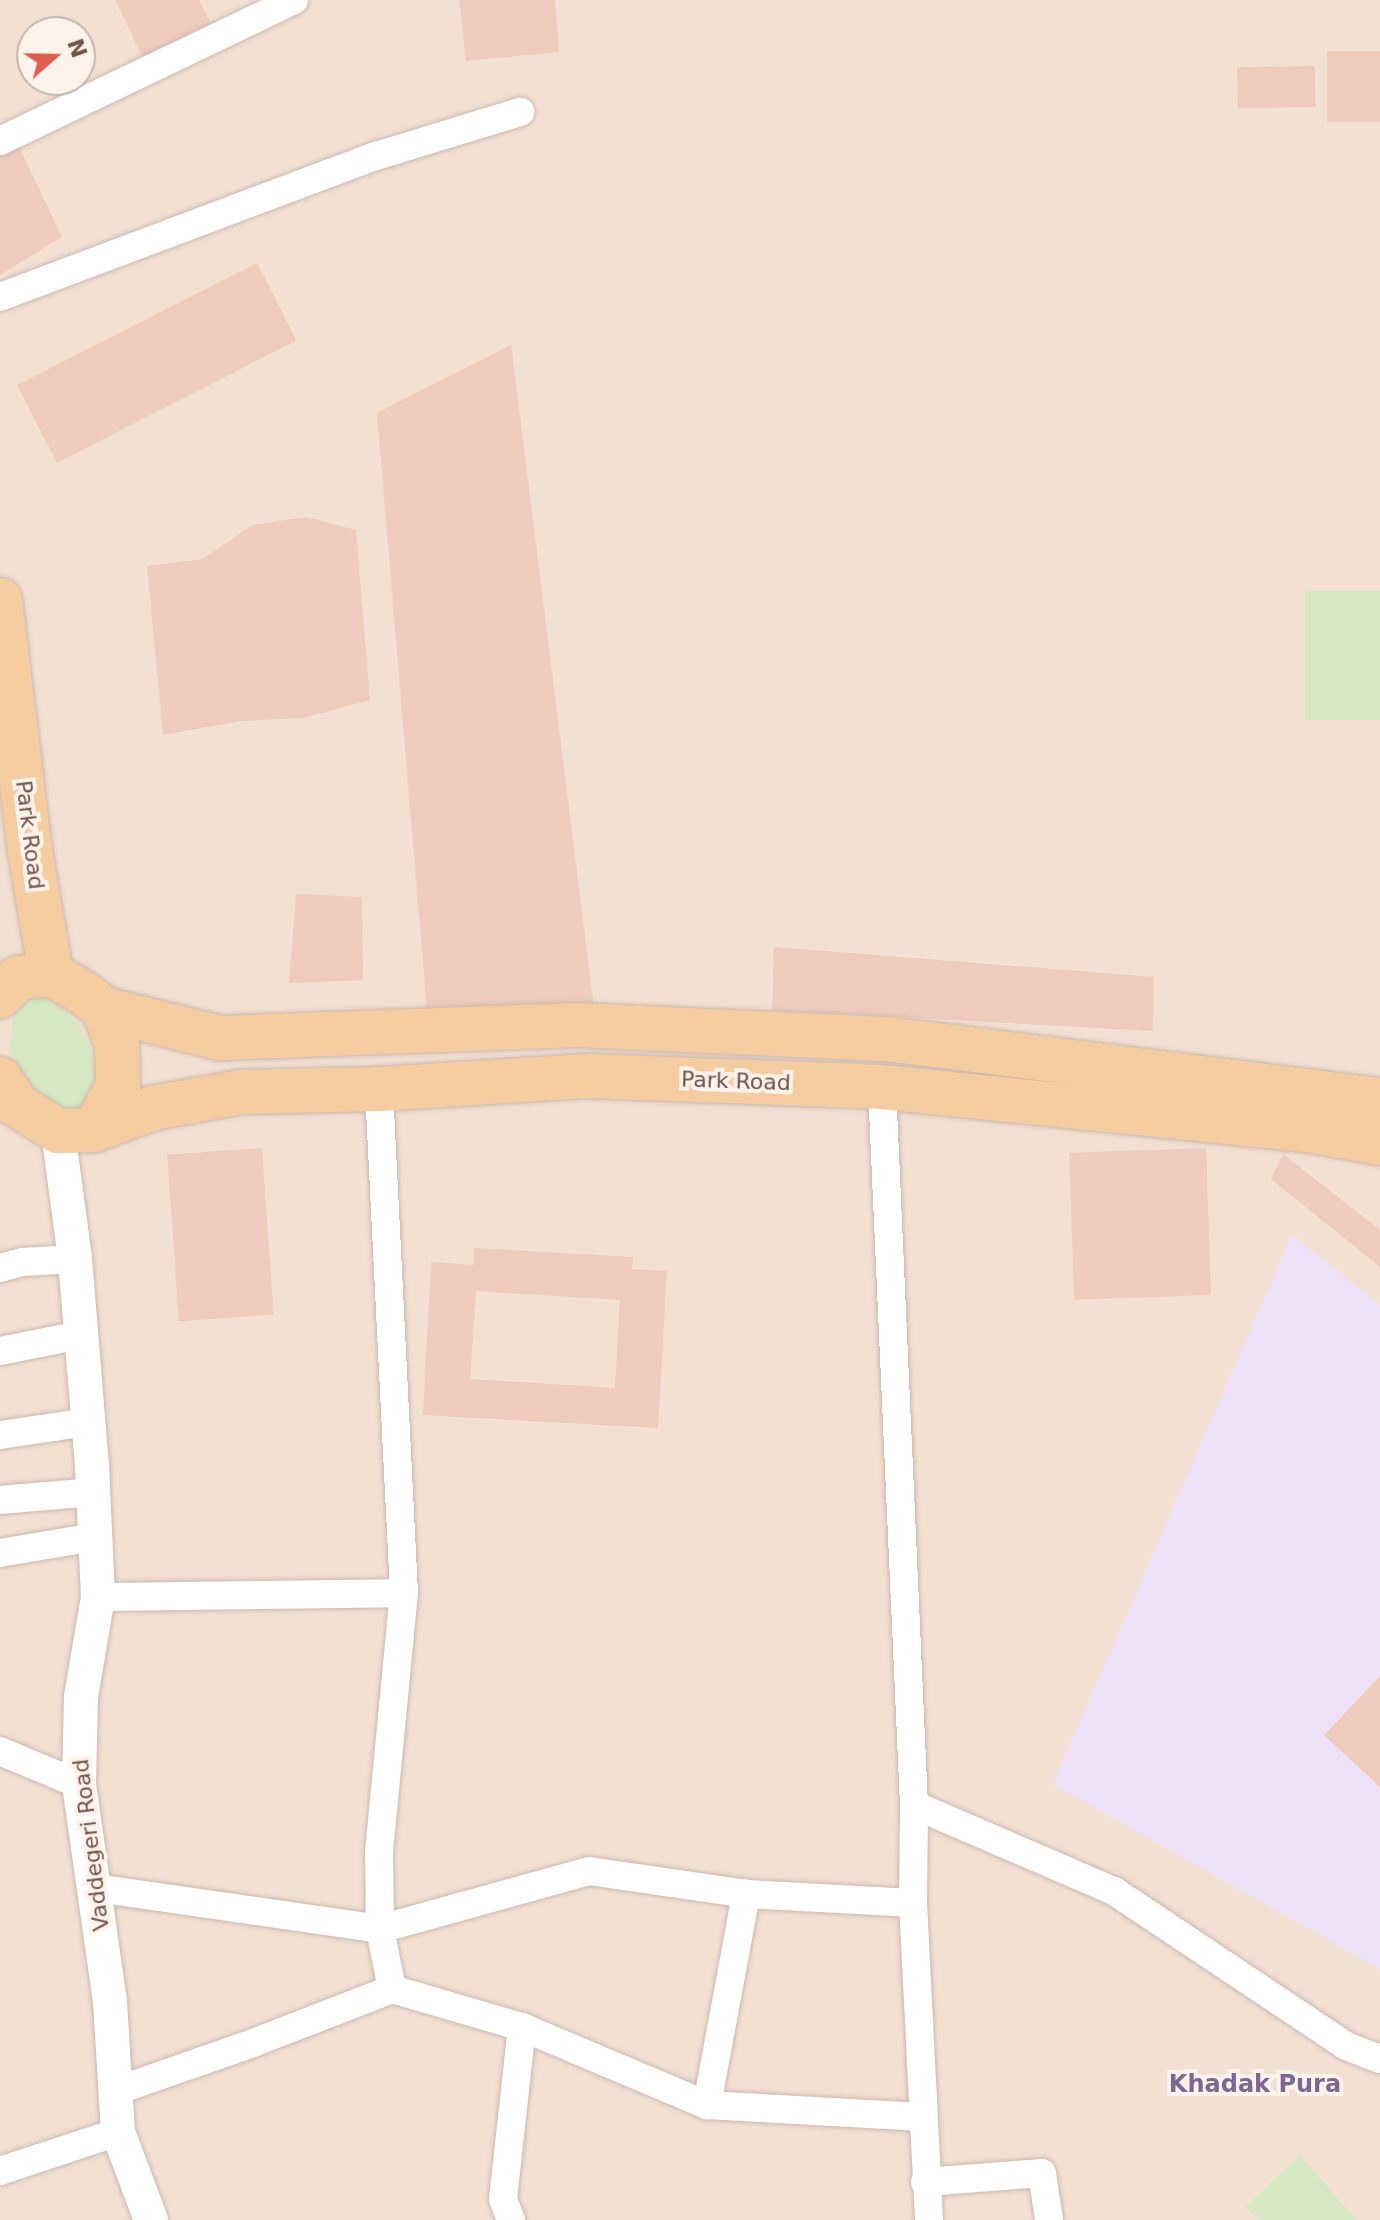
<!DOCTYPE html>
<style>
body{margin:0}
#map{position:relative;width:1380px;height:2220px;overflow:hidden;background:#fbefe4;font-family:"DejaVu Sans",sans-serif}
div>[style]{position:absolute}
.residential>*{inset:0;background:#f2e0d3}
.education>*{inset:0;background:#ece1f7}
.green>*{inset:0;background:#d6e7c3;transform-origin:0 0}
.building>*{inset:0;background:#eecbbd;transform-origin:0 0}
.roads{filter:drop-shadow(0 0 2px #cdb8ae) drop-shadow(0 0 2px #cdb8ae)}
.minor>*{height:28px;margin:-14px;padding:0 14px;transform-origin:14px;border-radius:14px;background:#fff}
.tertiary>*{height:34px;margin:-17px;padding:0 17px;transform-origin:17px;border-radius:17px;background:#fff}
.primary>*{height:44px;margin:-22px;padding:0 22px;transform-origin:22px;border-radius:22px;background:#f5cba0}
span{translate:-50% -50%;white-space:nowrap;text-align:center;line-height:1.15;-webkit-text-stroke:8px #fef3ea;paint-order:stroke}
.street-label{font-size:22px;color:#71544b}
.neighbourhood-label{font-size:24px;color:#7f6794;font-weight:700}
.north{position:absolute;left:16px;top:16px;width:80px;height:80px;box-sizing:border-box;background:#fef3ea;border:2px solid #c6b3aa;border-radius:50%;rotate:70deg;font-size:22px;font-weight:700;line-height:32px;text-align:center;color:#71544b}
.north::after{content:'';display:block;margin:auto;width:28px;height:36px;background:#dd5e50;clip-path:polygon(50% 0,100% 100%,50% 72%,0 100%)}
</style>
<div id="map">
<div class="residential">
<i style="clip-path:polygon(evenodd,0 0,1380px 0,1380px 2220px,0 2220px,0 0,32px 32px,80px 32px,80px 80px,32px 80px,32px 32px)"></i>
</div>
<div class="education">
<i style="clip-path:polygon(1292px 1235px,1380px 1305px,1380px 1969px,1053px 1784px)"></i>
</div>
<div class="green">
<i style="left:1380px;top:591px;width:129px;height:75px;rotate:90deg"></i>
<i style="clip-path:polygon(32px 995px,53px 997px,78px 1025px,95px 1055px,102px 1076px,82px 1109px,62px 1110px,32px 1087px,10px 1051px,13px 1016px)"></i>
<i style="clip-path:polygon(1300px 2156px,1357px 2220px,1260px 2220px,1245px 2207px)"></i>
</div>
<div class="building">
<i style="clip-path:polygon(115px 0,199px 0,218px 38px,150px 72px)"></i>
<i style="clip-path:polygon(459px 0,555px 0,559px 52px,466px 61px)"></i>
<i style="left:1380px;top:51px;width:71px;height:53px;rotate:90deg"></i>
<i style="left:1315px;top:66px;width:41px;height:78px;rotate:89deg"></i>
<i style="clip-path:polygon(13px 134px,62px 237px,0 275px,0 140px)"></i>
<i style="left:257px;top:263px;width:87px;height:269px;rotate:63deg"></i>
<i style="clip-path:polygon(511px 345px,594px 1009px,427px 1011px,377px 413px)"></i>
<i style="clip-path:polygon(306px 517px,356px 530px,370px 700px,303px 718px,241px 721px,163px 735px,147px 566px,203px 559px,252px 525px)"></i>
<i style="clip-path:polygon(296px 894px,362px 897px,363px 980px,289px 983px)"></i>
<i style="clip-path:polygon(774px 947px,1154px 977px,1153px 1031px,772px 1010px)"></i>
<i style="left:262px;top:1148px;width:167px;height:95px;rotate:86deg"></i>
<i style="left:1206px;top:1148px;width:147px;height:137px;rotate:88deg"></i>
<i style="clip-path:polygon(1283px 1154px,1380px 1230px,1380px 1267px,1271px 1179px)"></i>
<i style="clip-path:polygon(evenodd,474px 1248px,633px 1257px,632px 1269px,667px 1271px,658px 1428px,423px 1415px,431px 1262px,474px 1265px,474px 1248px,476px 1291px,620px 1300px,615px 1388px,470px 1379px,476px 1291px)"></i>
<i style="clip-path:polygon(1380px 1676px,1380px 1787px,1324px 1735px)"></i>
</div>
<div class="roads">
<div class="minor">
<i style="left:0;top:141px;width:326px;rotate:-25.6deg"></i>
<i style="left:0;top:297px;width:402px;rotate:-20.6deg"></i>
<i style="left:376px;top:156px;width:151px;rotate:-17deg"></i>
<i style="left:882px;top:1087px;width:719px;rotate:87.45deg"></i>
<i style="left:914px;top:1805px;width:218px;rotate:23.3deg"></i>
<i style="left:1114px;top:1891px;width:279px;rotate:33.7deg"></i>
<i style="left:1346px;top:2046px;width:36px;rotate:21deg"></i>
<i style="left:0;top:1268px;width:23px;rotate:-15deg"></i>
<i style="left:22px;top:1262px;width:53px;rotate:-3.2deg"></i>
<i style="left:0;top:1351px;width:82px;rotate:-11.3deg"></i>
<i style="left:0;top:1435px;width:89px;rotate:-8.4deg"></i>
<i style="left:0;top:1500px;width:94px;rotate:-4.9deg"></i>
<i style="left:0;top:1553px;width:96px;rotate:-9.6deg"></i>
<i style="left:98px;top:1597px;width:306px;rotate:-0.7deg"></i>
<i style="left:404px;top:1593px;width:505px;rotate:-92.84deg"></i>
<i style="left:0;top:1751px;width:86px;rotate:22.7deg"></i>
<i style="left:96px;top:1888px;width:287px;rotate:8.2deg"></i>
<i style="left:380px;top:1929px;width:217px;rotate:-15.5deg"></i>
<i style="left:589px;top:1871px;width:159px;rotate:8.3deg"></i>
<i style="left:746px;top:1894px;width:167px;rotate:3.1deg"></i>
<i style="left:913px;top:1903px;width:98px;rotate:-89.4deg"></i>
<i style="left:913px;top:1903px;width:317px;rotate:87.1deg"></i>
<i style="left:392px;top:1989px;width:135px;rotate:16.3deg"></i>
<i style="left:522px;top:2027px;width:201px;rotate:22.9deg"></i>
<i style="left:707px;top:2105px;width:215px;rotate:3.2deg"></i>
<i style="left:116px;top:2091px;width:145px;rotate:-19.3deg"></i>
<i style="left:253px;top:2043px;width:149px;rotate:-21.2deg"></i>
<i style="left:392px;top:1989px;width:61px;rotate:-101.3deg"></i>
<i style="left:380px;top:1929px;width:77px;rotate:-90.7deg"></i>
<i style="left:379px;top:1852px;width:260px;rotate:-84.5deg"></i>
<i style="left:707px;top:2105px;width:215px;rotate:-79.5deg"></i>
<i style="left:0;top:2171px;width:124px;rotate:-18.3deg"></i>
<i style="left:925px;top:2182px;width:117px;rotate:-4.4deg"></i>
<i style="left:1042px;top:2173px;width:48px;rotate:81.5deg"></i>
<i style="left:511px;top:2220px;width:22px;rotate:-111deg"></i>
<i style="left:503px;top:2199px;width:173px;rotate:-83.7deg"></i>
</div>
<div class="tertiary">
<i style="left:58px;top:1131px;width:129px;rotate:82.4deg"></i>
<i style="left:75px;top:1259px;width:207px;rotate:85.3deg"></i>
<i style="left:92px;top:1465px;width:132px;rotate:87.4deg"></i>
<i style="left:98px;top:1597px;width:100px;rotate:99.7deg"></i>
<i style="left:81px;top:1696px;width:88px;rotate:91.3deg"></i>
<i style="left:79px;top:1784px;width:219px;rotate:81.9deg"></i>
<i style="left:110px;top:2001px;width:131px;rotate:86.5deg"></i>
<i style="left:118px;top:2132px;width:94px;rotate:69.4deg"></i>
</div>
<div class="primary">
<i style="left:0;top:600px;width:253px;rotate:83.2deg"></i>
<i style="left:30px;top:851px;width:125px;rotate:80.3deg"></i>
<i style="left:0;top:996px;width:25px;rotate:-45deg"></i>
<i style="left:18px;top:978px;width:33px;rotate:-7deg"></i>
<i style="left:51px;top:974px;width:34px;rotate:30deg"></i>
<i style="left:81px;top:991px;width:29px;rotate:38deg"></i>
<i style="left:104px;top:1009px;width:38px;rotate:70deg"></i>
<i style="left:117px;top:1045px;width:41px;rotate:88.6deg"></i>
<i style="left:118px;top:1086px;width:50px;rotate:118.6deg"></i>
<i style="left:94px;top:1130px;width:36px;rotate:178deg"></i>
<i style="left:58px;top:1131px;width:49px;rotate:-147.6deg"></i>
<i style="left:17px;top:1105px;width:31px;rotate:-123deg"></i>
<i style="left:104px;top:1009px;width:120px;rotate:14deg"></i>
<i style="left:220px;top:1038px;width:357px;rotate:-2.1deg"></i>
<i style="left:577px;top:1025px;width:310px;rotate:2.6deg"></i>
<i style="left:887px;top:1039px;width:497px;rotate:7.1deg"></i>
<i style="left:94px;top:1130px;width:63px;rotate:-20.4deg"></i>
<i style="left:153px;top:1108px;width:89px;rotate:-10.3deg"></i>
<i style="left:241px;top:1092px;width:138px;rotate:-1.2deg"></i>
<i style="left:379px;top:1089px;width:209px;rotate:-3.6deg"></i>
<i style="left:588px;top:1076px;width:294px;rotate:2.1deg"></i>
<i style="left:882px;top:1087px;width:429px;rotate:5.8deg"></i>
<i style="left:1309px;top:1130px;width:72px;rotate:10.4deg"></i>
</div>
</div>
<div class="street-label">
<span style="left:30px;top:835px;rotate:83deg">Park Road</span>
<span style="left:736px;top:1081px;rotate:2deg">Park Road</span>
<span style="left:91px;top:1845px;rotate:-97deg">Vaddegeri Road</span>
</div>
<div class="neighbourhood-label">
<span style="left:1255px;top:2085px">Khadak Pura</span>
</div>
<div class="north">N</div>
</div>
